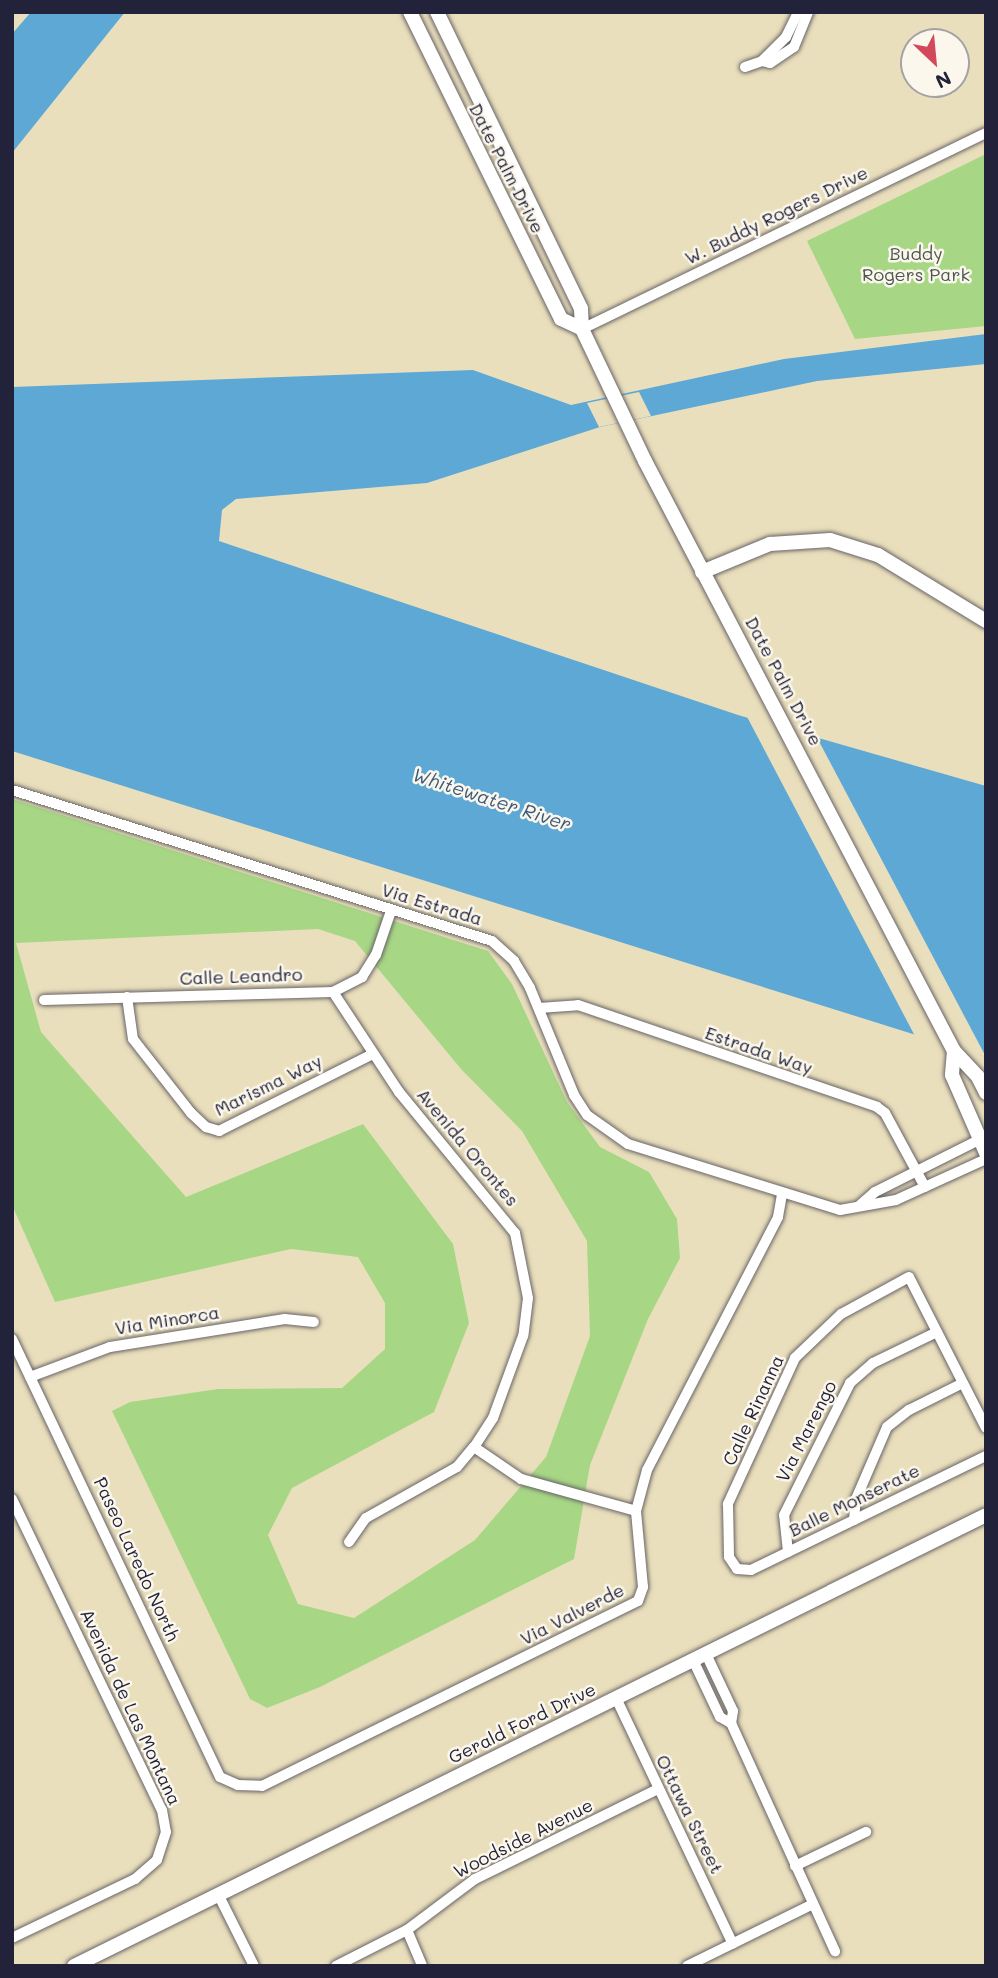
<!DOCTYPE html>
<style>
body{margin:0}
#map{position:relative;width:998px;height:1978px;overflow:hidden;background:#eadfbc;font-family:Mali,sans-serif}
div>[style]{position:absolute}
.green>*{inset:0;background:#a7d785}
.water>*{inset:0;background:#5ea8d6}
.pier>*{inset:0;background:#eadfbc}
.roads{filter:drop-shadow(0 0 2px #686468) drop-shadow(0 0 2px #686468)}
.minor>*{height:10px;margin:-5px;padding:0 5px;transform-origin:5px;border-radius:5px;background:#fff}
.major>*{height:14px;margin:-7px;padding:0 7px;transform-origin:7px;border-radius:7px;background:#fff}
span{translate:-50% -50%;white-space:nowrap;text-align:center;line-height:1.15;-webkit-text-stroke:5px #fbf7ec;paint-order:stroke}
.street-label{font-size:18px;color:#22223b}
.park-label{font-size:18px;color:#4a5851}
.water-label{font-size:19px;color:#3a5879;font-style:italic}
.frame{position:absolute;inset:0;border:14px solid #22223b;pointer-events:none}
.north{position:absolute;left:900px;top:28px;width:70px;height:70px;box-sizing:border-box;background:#fbf7ec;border:2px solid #a4a2a5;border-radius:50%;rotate:154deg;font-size:19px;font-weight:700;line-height:28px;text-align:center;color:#22223b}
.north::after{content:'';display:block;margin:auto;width:24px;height:32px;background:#d1495b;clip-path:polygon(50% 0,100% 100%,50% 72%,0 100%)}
</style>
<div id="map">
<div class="green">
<i style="clip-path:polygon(986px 154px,986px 326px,855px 339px,807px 241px)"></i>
<i style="clip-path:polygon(evenodd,12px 799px,488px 951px,512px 984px,567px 1102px,600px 1147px,649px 1172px,677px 1219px,680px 1258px,648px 1319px,590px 1465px,574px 1559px,320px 1687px,267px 1708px,250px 1699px,112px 1411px,130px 1402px,218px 1389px,342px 1388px,385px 1349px,385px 1303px,358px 1257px,291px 1249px,55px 1302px,12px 1205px,12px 799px,318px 929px,355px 941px,461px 1069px,522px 1131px,587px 1241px,590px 1336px,546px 1457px,475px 1540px,354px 1618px,298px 1604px,268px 1535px,292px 1488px,434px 1412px,469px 1323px,453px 1244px,363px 1124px,186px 1197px,41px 1032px,16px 943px,318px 929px)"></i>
</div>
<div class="water">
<i style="clip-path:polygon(31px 12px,125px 12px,12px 153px,12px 34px)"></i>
<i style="clip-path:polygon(986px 334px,986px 364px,817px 381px,600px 427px,427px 483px,236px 499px,222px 510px,219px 541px,738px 715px,986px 786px,986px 1057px,12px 751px,12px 387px,473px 370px,571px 405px,784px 359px)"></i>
</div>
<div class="pier">
<i style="clip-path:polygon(639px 392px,651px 416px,599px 427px,587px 403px)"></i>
<i style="clip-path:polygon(745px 713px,813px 730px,986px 1057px,916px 1038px)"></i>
</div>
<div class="roads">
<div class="minor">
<i style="left:762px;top:61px;width:34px;rotate:-45deg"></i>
<i style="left:786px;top:37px;width:28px;rotate:-64deg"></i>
<i style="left:745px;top:67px;width:18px;rotate:-19deg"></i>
<i style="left:762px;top:61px;width:8px;rotate:14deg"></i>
<i style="left:770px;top:63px;width:29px;rotate:-34deg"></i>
<i style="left:794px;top:47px;width:38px;rotate:-68deg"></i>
<i style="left:582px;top:329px;width:449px;rotate:-25.9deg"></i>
<i style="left:12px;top:790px;width:503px;rotate:17.46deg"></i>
<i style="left:492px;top:941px;width:30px;rotate:42deg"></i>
<i style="left:514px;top:961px;width:31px;rotate:59deg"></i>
<i style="left:530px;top:988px;width:116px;rotate:67.6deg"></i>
<i style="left:574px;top:1095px;width:24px;rotate:57deg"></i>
<i style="left:587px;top:1115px;width:50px;rotate:35.3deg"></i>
<i style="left:628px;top:1144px;width:222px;rotate:17.3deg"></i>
<i style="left:840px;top:1210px;width:57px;rotate:-10.1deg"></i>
<i style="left:896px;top:1200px;width:99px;rotate:-24.5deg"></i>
<i style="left:333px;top:992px;width:120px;rotate:56.6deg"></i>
<i style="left:399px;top:1092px;width:183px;rotate:50.6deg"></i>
<i style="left:515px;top:1233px;width:66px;rotate:78.7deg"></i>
<i style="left:528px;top:1298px;width:38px;rotate:97deg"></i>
<i style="left:523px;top:1336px;width:87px;rotate:110.1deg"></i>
<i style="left:493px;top:1418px;width:35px;rotate:123deg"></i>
<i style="left:474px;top:1447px;width:57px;rotate:34.2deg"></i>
<i style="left:521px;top:1479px;width:119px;rotate:15.5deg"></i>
<i style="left:127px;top:997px;width:42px;rotate:81.9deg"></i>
<i style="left:133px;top:1039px;width:94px;rotate:51.9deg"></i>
<i style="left:191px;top:1113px;width:21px;rotate:43deg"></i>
<i style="left:206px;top:1127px;width:14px;rotate:17deg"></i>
<i style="left:219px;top:1131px;width:172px;rotate:-26.6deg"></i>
<i style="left:44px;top:1000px;width:289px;rotate:-1.6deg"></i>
<i style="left:333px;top:992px;width:33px;rotate:-27deg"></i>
<i style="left:362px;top:977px;width:26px;rotate:-58deg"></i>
<i style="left:376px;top:955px;width:46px;rotate:-71.2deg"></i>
<i style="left:539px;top:1008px;width:39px;rotate:-4deg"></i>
<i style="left:578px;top:1005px;width:316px;rotate:18.8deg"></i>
<i style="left:877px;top:1107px;width:10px;rotate:37deg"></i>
<i style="left:885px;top:1113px;width:84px;rotate:61.6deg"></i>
<i style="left:860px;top:1205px;width:20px;rotate:-41deg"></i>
<i style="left:875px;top:1192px;width:116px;rotate:-26.6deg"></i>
<i style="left:12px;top:1339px;width:485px;rotate:64.6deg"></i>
<i style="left:220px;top:1777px;width:20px;rotate:24deg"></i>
<i style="left:238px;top:1785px;width:24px;rotate:2deg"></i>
<i style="left:262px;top:1786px;width:419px;rotate:-26.2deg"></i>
<i style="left:638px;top:1601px;width:15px;rotate:-70deg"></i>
<i style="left:643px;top:1587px;width:76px;rotate:-95.3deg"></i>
<i style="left:636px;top:1511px;width:42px;rotate:-75deg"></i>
<i style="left:647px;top:1470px;width:285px;rotate:-62.6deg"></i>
<i style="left:778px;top:1217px;width:22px;rotate:-80deg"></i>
<i style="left:30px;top:1377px;width:85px;rotate:-20.6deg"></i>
<i style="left:110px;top:1347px;width:177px;rotate:-9.1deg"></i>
<i style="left:285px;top:1319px;width:29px;rotate:6deg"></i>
<i style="left:986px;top:1428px;width:169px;rotate:-117deg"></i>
<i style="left:909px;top:1277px;width:77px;rotate:151.4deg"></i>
<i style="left:841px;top:1314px;width:64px;rotate:136.3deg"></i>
<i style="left:795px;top:1358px;width:161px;rotate:114.7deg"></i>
<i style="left:728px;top:1504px;width:53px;rotate:88.9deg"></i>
<i style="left:729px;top:1557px;width:14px;rotate:56deg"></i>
<i style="left:737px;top:1569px;width:14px;rotate:4deg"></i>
<i style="left:751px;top:1570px;width:261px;rotate:-25.9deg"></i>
<i style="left:12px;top:1499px;width:345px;rotate:64.3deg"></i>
<i style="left:162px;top:1810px;width:22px;rotate:80deg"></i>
<i style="left:166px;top:1832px;width:29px;rotate:108deg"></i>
<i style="left:157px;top:1860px;width:29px;rotate:139deg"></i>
<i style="left:135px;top:1879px;width:136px;rotate:154.4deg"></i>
<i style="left:854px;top:1520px;width:21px;rotate:-85deg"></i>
<i style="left:856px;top:1499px;width:78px;rotate:-66.7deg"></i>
<i style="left:887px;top:1427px;width:28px;rotate:-38deg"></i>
<i style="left:909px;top:1410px;width:60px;rotate:-26.6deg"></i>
<i style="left:349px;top:1542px;width:29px;rotate:-55deg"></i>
<i style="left:366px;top:1518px;width:104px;rotate:-29.3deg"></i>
<i style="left:457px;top:1467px;width:26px;rotate:-50deg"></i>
<i style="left:788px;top:1552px;width:37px;rotate:-96deg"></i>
<i style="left:784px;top:1515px;width:148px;rotate:-63.4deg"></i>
<i style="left:850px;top:1383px;width:30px;rotate:-41deg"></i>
<i style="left:873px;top:1363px;width:71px;rotate:-25.8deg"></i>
<i style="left:706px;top:1654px;width:63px;rotate:64.7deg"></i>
<i style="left:733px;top:1711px;width:12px;rotate:99deg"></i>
<i style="left:731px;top:1723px;width:251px;rotate:65.5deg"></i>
<i style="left:693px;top:1660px;width:63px;rotate:64.7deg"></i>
<i style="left:720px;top:1717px;width:13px;rotate:29deg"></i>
<i style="left:616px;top:1698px;width:272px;rotate:64.6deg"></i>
<i style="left:795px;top:1866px;width:79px;rotate:-25.6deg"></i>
<i style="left:218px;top:1894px;width:80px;rotate:63.4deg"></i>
<i style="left:407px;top:1930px;width:39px;rotate:67deg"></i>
<i style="left:336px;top:1966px;width:80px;rotate:-26.9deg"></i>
<i style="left:407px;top:1930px;width:85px;rotate:-36.9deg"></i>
<i style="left:475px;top:1879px;width:204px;rotate:-26.2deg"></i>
<i style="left:687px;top:1966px;width:140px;rotate:-26.2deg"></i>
</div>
<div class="major">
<i style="left:410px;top:12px;width:342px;rotate:63.8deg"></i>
<i style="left:561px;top:319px;width:23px;rotate:25deg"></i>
<i style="left:437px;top:12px;width:330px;rotate:64.1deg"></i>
<i style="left:581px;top:309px;width:20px;rotate:87deg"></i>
<i style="left:582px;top:329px;width:146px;rotate:64.5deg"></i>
<i style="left:645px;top:461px;width:666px;rotate:62.36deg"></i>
<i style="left:954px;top:1051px;width:35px;rotate:47deg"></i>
<i style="left:978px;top:1077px;width:18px;rotate:63deg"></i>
<i style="left:702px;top:572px;width:74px;rotate:-22.4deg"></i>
<i style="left:770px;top:544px;width:60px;rotate:-3.8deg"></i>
<i style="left:830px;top:540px;width:50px;rotate:17.4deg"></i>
<i style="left:878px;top:555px;width:127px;rotate:31.4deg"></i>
<i style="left:954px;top:1051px;width:24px;rotate:95deg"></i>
<i style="left:952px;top:1075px;width:85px;rotate:66.4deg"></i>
<i style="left:74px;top:1966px;width:1017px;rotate:-26.31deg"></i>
</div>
</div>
<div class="street-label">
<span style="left:507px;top:168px;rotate:63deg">Date Palm Drive</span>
<span style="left:776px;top:215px;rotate:-26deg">W. Buddy Rogers Drive</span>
<span style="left:784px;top:681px;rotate:62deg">Date Palm Drive</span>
<span style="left:432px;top:904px;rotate:17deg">Via Estrada</span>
<span style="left:241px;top:976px;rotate:-2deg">Calle Leandro</span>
<span style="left:759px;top:1050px;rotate:19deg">Estrada Way</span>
<span style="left:268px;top:1085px;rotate:-26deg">Marisma Way</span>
<span style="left:468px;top:1147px;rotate:50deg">Avenida Orontes</span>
<span style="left:167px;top:1320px;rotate:-9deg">Via Minorca</span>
<span style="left:753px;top:1410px;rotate:-65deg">Calle Rinanna</span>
<span style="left:806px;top:1431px;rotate:-63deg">Via Marengo</span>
<span style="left:854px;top:1500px;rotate:-26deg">Balle Monserate</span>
<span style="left:137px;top:1559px;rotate:65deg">Paseo Laredo North</span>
<span style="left:572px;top:1614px;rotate:-27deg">Via Valverde</span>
<span style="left:131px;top:1707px;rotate:65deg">Avenida de Las Montana</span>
<span style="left:522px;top:1723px;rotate:-26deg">Gerald Ford Drive</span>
<span style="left:690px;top:1814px;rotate:64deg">Ottawa Street</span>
<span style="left:523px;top:1838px;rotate:-27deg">Woodside Avenue</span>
</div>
<div class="park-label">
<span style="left:916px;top:264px">Buddy<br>Rogers Park</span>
</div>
<div class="water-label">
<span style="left:492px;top:799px;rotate:18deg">Whitewater River</span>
</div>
<div class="frame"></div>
<div class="north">N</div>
</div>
